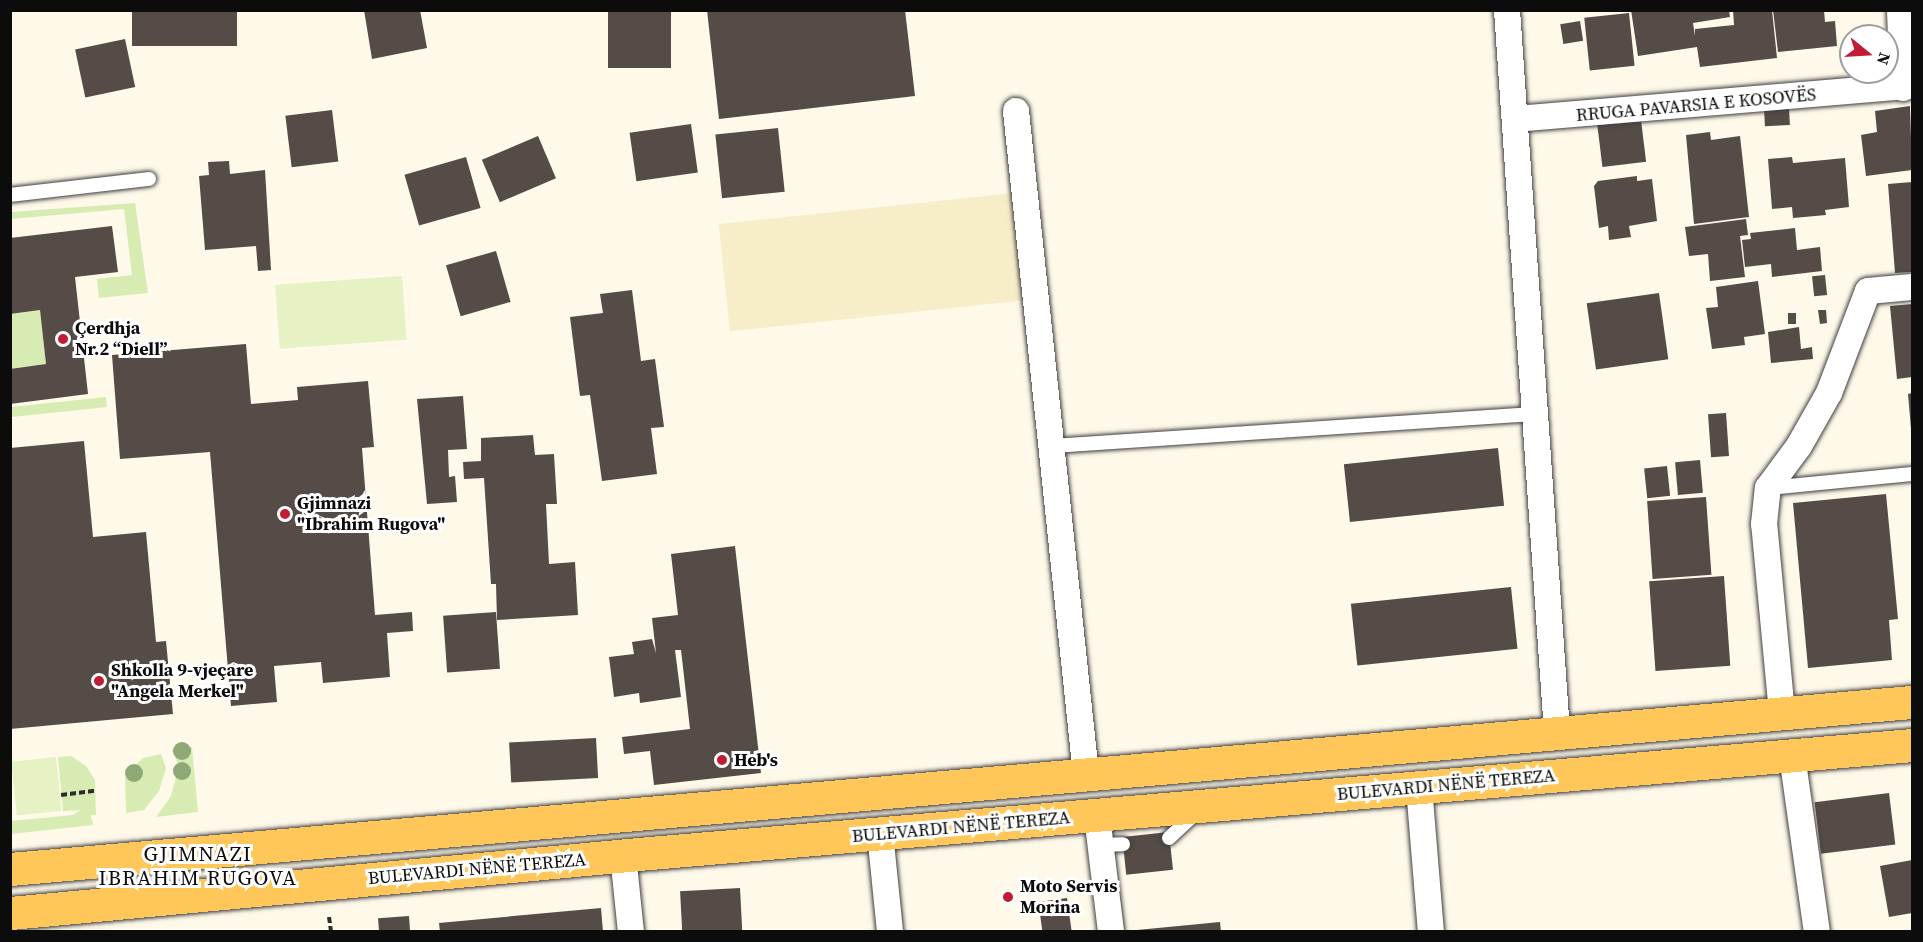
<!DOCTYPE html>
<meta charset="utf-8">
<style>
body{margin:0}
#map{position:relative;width:1923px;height:942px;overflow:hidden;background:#fff9ea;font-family:"Source Serif 4",serif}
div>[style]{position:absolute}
.farmland>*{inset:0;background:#f7eec9;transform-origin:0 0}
.green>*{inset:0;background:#d6ecb2;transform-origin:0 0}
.pitch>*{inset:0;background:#e7f2c4;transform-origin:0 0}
.building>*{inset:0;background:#554b47;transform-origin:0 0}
.path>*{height:4px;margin-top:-2px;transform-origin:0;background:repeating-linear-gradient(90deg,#2e2e2e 0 6px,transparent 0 9px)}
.roads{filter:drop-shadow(0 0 2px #3f3f3f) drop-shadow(0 0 2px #3f3f3f)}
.lane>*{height:14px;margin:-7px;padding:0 7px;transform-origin:7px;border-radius:7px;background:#fff}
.street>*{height:26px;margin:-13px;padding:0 13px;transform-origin:13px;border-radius:13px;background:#fff}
.primary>*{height:33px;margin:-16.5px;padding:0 16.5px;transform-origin:16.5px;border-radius:16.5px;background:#ffc65a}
.trees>*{width:18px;height:18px;margin:-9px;border-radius:50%;background:#8ea976}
.dots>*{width:16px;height:16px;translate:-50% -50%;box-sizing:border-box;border:3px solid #fff;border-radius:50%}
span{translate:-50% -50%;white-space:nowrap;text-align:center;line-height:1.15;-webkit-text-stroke:6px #fff;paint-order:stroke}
.street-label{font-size:18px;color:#0c0c0c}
.poi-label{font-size:18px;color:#0c0c0c;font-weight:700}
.left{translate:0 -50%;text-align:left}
.quarter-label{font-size:21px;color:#0c0c0c;letter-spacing:1.5px}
.frame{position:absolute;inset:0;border:12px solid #0c0c0c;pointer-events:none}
.north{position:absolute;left:1839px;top:24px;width:60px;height:60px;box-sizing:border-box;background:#fff;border:2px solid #9e9e9e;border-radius:50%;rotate:108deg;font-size:16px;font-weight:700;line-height:24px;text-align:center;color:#0c0c0c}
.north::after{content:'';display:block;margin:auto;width:21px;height:27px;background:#c41b34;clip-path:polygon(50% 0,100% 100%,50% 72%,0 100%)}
</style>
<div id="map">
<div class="farmland">
<i style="left:1013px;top:193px;width:108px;height:296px;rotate:84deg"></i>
</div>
<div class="green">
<i style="clip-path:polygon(135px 203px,148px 293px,99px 298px,97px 279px,132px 275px,124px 209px,11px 219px,11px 212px)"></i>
<i style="clip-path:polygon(40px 310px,46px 364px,11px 369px,10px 314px)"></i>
<i style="left:106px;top:397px;width:10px;height:96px;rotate:84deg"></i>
<i style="clip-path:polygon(192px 747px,198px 812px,156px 817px,171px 796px,179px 766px,172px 750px)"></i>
<i style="clip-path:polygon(161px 754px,166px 768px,159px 791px,144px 810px,126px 813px,125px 778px,130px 770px,143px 758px)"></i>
<i style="clip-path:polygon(71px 756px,86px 766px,95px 780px,96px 815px,91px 815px,93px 825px,11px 834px,11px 821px,73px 815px,80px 810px,63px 811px,58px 757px)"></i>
</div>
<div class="pitch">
<i style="left:402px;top:276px;width:64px;height:127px;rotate:86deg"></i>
<i style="left:56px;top:757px;width:54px;height:45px;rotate:84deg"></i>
</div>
<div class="building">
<i style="left:132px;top:10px;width:105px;height:36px"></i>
<i style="clip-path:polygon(364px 10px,420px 10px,427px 48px,372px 59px)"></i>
<i style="left:608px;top:10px;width:63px;height:58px"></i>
<i style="clip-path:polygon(707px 10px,905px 10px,915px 96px,719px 119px)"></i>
<i style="clip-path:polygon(1631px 10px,1729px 10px,1730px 17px,1693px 23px,1695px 36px,1695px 29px,1734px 25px,1733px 10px,1772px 10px,1777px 58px,1700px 67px,1697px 47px,1638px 56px)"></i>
<i style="clip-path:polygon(1773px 10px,1824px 10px,1825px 22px,1835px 21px,1837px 46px,1778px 52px)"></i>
<i style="left:1629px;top:13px;width:53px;height:45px;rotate:84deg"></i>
<i style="left:1580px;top:21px;width:20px;height:20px;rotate:81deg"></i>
<i style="left:125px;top:39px;width:49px;height:51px;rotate:78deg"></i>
<i style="clip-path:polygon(1910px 106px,1912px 170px,1866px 176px,1861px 135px,1877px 132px,1875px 111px)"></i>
<i style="left:1789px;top:108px;width:17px;height:25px;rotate:87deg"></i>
<i style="left:332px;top:110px;width:52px;height:47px;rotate:83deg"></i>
<i style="left:1641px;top:120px;width:42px;height:44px;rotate:83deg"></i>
<i style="left:691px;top:124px;width:49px;height:62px;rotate:82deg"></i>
<i style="left:778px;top:128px;width:64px;height:63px;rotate:84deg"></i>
<i style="clip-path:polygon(1710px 132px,1711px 140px,1740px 136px,1749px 217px,1694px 224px,1686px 135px)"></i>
<i style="left:538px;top:136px;width:46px;height:61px;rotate:67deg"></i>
<i style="left:466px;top:157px;width:53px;height:64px;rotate:74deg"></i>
<i style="clip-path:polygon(1792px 157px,1793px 163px,1845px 158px,1849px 207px,1825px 210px,1826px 215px,1793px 218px,1792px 207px,1772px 209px,1768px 159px)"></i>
<i style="clip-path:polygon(229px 161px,230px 174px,265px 170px,271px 270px,258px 271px,256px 246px,205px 250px,199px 176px,209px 175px,208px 162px)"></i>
<i style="clip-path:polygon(1637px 176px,1637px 181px,1652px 179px,1657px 221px,1629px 226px,1631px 237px,1609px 240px,1608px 226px,1599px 228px,1594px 186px,1598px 181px)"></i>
<i style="clip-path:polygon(1912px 182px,1912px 272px,1895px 273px,1888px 184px)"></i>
<i style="clip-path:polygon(1746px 219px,1748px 235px,1740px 236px,1745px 277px,1710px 281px,1708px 254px,1689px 256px,1685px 227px)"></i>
<i style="clip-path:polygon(112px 226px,118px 272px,75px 277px,88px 394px,10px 404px,10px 369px,46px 364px,40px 310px,10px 314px,10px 238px)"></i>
<i style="clip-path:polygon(1795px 228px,1797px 250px,1820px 247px,1822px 271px,1772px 277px,1771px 264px,1745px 267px,1742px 240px,1751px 239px,1750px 233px)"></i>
<i style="left:496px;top:251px;width:53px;height:52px;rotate:74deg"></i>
<i style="left:1825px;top:275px;width:20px;height:13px;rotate:84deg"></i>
<i style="clip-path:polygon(1758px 281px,1765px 334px,1744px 337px,1745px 345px,1712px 349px,1706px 308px,1718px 307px,1716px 287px)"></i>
<i style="clip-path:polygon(632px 290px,641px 361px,655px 359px,664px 427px,651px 428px,657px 474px,602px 481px,590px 395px,580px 396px,570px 317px,603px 313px,600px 294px)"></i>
<i style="left:1659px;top:293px;width:67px;height:73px;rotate:82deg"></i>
<i style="clip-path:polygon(1912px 304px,1912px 377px,1897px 379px,1890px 306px)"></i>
<i style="clip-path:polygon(1818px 310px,1826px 310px,1827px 323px,1820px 324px)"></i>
<i style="left:1788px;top:313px;width:8px;height:11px"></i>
<i style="clip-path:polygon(1799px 327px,1801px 349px,1812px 347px,1813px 359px,1771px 363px,1768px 332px)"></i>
<i style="clip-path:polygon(246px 344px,251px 404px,298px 400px,297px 387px,368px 381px,374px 447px,362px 448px,375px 615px,412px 612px,413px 631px,387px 633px,390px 677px,323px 683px,321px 662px,274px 666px,277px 702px,231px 706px,210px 452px,120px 459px,112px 355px)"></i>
<i style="clip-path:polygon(1912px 393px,1912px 429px,1911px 429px,1908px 394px)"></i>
<i style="clip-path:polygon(463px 396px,467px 449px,448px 450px,449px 477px,455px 476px,457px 502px,427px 504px,417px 399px)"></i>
<i style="left:1726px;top:413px;width:43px;height:18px;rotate:86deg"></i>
<i style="clip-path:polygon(533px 435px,535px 455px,554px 454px,557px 504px,546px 504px,549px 564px,575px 562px,578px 615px,497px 620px,496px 584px,491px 584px,484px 478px,464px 479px,463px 462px,481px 461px,481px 438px)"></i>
<i style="clip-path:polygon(84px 441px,93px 537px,146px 532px,156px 642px,166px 641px,173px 714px,10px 729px,10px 448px)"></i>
<i style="left:1498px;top:448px;width:58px;height:155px;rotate:84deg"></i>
<i style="left:1700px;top:460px;width:33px;height:25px;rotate:85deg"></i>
<i style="left:1667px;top:466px;width:30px;height:23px;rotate:84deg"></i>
<i style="clip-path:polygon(1886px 494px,1898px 619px,1889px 620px,1892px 660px,1808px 668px,1793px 503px)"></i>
<i style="left:1706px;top:497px;width:78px;height:59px;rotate:86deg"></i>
<i style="clip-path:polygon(735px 546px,761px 773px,654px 785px,650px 751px,624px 754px,622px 737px,690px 729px,681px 650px,675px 650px,681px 697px,640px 703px,639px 693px,614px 697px,609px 657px,634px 654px,632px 642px,652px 639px,656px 653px,652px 618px,678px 615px,671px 554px)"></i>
<i style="left:1724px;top:576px;width:90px;height:75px;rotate:86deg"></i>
<i style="left:1511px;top:587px;width:62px;height:161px;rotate:84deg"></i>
<i style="left:496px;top:612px;width:57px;height:53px;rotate:86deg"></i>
<i style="left:596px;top:738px;width:40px;height:87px;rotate:87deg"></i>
<i style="left:1889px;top:793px;width:52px;height:75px;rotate:83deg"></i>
<i style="left:1169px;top:832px;width:38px;height:47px;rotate:84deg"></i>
<i style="clip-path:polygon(1912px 860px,1912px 913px,1889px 917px,1880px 866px)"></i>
<i style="left:740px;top:888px;width:44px;height:60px;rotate:87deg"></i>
<i style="left:1067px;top:898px;width:34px;height:29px;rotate:82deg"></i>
<i style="clip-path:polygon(601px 908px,603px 932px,440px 932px,439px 923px)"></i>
<i style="left:409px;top:916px;width:16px;height:31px;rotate:86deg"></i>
<i style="clip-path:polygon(1220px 922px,1221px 932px,1137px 932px,1137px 930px)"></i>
</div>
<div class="path">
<i style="left:61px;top:795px;width:34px;rotate:-7deg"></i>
<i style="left:329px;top:917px;width:15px;rotate:82deg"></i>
</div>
<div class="roads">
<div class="lane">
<i style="left:10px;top:195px;width:140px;rotate:-6.6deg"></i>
<i style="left:1052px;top:446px;width:483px;rotate:-3.8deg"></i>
<i style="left:1768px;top:488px;width:145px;rotate:-5.6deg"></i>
<i style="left:1169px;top:838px;width:40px;rotate:-43deg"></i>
<i style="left:1100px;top:845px;width:23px;rotate:-2deg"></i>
</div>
<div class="street">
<i style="left:1507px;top:10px;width:725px;rotate:86.04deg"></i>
<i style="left:1900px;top:10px;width:78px;rotate:87.8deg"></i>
<i style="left:1016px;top:111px;width:668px;rotate:83.98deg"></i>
<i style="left:1515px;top:119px;width:398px;rotate:-4.8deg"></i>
<i style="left:1782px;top:713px;width:190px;rotate:-95.4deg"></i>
<i style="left:1764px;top:524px;width:36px;rotate:-84deg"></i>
<i style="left:1768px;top:488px;width:52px;rotate:-53.6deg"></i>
<i style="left:1799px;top:446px;width:61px;rotate:-60.5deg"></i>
<i style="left:1829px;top:393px;width:109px;rotate:-69.1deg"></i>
<i style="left:1868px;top:291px;width:44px;rotate:-5.2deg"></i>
<i style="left:1792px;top:755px;width:179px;rotate:82deg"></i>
<i style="left:1419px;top:787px;width:145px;rotate:85.3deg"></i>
<i style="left:1097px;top:816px;width:117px;rotate:83.1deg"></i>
<i style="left:880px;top:833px;width:100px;rotate:84.2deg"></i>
<i style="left:623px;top:855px;width:77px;rotate:84.1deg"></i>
</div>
<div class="primary">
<i style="left:10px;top:869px;width:1909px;rotate:-5.02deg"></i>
<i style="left:10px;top:913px;width:643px;rotate:-5.36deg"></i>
<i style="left:650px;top:853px;width:1267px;rotate:-4.89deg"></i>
</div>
</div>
<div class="trees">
<i style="left:182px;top:751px"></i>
<i style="left:182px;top:771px"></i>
<i style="left:134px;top:773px"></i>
</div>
<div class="dots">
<i style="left:63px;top:339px;background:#c41b34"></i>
<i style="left:285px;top:514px;background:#c41b34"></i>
<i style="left:99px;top:681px;background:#c41b34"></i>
<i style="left:722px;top:760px;background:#c41b34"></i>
<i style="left:1008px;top:897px;background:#c41b34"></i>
</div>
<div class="street-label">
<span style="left:1696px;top:105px;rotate:-5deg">RRUGA PAVARSIA E KOSOVËS</span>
<span style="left:1446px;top:785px;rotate:-5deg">BULEVARDI NËNË TEREZA</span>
<span style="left:961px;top:827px;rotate:-5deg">BULEVARDI NËNË TEREZA</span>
<span style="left:477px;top:869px;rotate:-5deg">BULEVARDI NËNË TEREZA</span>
</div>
<div class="poi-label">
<span class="left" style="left:75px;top:339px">Çerdhja<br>Nr.2 “Diell”</span>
<span class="left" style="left:297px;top:514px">Gjimnazi<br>"Ibrahim Rugova"</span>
<span class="left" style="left:111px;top:681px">Shkolla 9-vjeçare<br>"Angela Merkel"</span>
<span class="left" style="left:734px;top:760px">Heb's</span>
<span class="left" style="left:1020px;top:897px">Moto Servis<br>Morina</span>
</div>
<div class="quarter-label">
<span style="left:198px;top:866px">GJIMNAZI<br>IBRAHIM RUGOVA</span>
</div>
<div class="frame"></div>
<div class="north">N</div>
</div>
